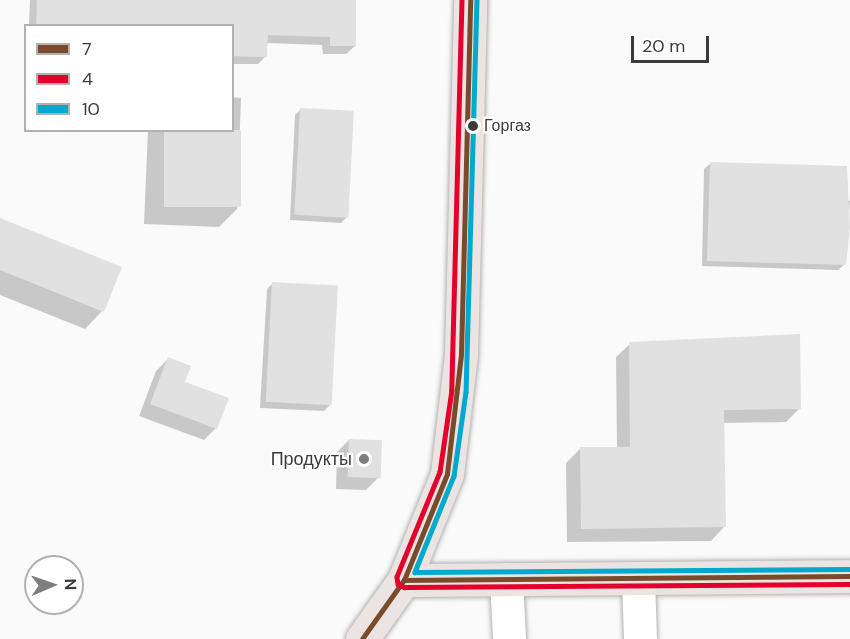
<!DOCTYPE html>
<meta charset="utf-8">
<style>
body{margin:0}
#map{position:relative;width:850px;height:639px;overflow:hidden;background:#fafafb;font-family:"DM Sans",sans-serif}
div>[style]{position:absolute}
.shadow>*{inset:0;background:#0003}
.building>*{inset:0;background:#e1e1e1;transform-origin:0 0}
.roads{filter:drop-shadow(0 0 2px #b2b2b2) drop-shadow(0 0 2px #b2b2b2)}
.minor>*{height:33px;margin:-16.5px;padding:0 16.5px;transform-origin:16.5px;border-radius:16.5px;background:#fefefe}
.major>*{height:33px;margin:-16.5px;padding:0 16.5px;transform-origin:16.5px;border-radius:16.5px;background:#ece4e2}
.bus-1>*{height:4.5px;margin:-2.25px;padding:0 2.25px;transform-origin:2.25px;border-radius:2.25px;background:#7a4b2a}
.bus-2>*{height:4.5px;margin:-2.25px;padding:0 2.25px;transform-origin:2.25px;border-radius:2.25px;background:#e4002b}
.bus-3>*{height:4.5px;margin:-2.25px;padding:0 2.25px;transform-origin:2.25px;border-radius:2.25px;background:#00a9ce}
.dots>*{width:16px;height:16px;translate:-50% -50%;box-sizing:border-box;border:3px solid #fff;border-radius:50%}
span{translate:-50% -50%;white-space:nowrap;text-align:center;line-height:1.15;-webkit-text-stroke:4.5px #fff;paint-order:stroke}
.bus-label{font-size:16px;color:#3b3b3c}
.left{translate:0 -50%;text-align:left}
.poi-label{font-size:18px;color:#3b3b3c}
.right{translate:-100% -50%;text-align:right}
.legend{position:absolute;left:24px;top:24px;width:210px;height:108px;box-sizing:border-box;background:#fff;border:2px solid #b1b1b1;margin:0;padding:8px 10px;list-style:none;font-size:18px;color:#3b3b3c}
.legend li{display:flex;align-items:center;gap:12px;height:30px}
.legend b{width:30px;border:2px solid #b1b1b1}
.north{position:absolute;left:24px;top:555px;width:60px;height:60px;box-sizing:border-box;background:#fff;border:2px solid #b1b1b1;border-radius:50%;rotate:88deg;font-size:16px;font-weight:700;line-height:24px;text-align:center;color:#3b3b3c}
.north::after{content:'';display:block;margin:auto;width:21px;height:27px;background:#7e7e7f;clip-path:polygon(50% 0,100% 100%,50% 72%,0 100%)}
.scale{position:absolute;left:631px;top:36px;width:78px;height:27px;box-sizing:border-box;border:3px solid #3b3b3c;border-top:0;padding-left:8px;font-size:18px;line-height:21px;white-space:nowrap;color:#3b3b3c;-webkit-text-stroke:4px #fff;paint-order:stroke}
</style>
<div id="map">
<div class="shadow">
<i style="clip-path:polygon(30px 0,354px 0,355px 46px,346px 54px,323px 54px,322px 45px,266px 43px,266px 56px,258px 64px,232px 64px,232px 26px,29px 26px)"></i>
<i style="clip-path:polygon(232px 97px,241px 98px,237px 209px,219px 227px,144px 224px,148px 130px,232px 130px)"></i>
<i style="clip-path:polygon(301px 109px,347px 217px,341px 223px,290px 220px,295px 115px)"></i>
<i style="clip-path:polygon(710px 164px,850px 201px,844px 265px,838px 270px,702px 266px,704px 169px)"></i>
<i style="clip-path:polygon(0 220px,102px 311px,85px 329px,0 295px)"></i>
<i style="clip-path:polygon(273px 283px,330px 405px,324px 411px,260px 408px,267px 289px)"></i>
<i style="clip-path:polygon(799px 336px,800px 408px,786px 422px,723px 423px,724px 527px,711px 541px,567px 542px,566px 463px,580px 449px,617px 448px,616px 357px,630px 344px)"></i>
<i style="clip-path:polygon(168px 359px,216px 428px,204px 440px,139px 416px,156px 371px)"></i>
<i style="clip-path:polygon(349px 440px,378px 478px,366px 490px,336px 489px,337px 452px)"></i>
</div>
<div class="building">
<i style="clip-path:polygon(37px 0,356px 0,356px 46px,330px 46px,330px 37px,268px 35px,267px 57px,232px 56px,232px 26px,36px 26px)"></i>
<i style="left:300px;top:108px;width:54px;height:107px;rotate:3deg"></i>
<i style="left:164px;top:130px;width:77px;height:77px"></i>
<i style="clip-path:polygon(710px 162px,847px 166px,850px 227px,846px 265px,707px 261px)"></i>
<i style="clip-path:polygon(0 218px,122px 267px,104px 312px,0 270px)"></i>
<i style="left:272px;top:282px;width:66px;height:120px;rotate:3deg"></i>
<i style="clip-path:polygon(800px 334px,801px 409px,724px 410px,726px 527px,581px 529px,580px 447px,630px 447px,629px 342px)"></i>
<i style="clip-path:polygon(168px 357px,191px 366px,185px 382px,229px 398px,217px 429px,150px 404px)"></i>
<i style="left:349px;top:439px;width:33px;height:38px;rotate:2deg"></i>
</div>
<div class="roads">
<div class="minor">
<i style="left:638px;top:578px;width:61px;rotate:88.1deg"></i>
<i style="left:506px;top:579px;width:60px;rotate:87.1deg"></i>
</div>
<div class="major">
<i style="left:404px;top:580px;width:446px;rotate:-0.5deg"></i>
<i style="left:362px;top:639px;width:72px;rotate:-54.6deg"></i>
<i style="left:404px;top:580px;width:114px;rotate:-67.9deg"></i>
<i style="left:447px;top:474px;width:121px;rotate:-83.3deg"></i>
<i style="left:461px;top:354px;width:354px;rotate:-88.5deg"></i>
</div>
</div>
<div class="bus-1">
<i style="left:404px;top:580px;width:446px;rotate:-0.5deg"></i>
<i style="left:362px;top:639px;width:72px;rotate:-54.6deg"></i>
<i style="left:404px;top:580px;width:114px;rotate:-67.9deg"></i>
<i style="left:447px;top:474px;width:121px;rotate:-83.3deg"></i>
<i style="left:461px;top:354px;width:354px;rotate:-88.5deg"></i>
</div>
<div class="bus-2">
<i style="left:462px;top:0;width:390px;rotate:91.5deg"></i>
<i style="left:452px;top:390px;width:83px;rotate:98.3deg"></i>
<i style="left:440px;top:472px;width:113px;rotate:112.3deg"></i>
<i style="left:397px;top:577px;width:7px;rotate:82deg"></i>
<i style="left:398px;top:584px;width:7px;rotate:27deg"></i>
<i style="left:404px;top:587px;width:446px;rotate:-0.4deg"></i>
</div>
<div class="bus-3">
<i style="left:477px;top:0;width:392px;rotate:91.6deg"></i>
<i style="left:466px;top:392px;width:85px;rotate:98.1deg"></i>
<i style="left:454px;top:476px;width:104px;rotate:112.1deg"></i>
<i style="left:415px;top:572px;width:435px;rotate:-0.4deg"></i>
</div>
<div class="dots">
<i style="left:473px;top:126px;background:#3b3b3c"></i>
<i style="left:364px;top:459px;background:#7e7e7f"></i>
</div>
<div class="bus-label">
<span class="left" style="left:484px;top:126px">Горгаз</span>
</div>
<div class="poi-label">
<span class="right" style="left:352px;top:459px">Продукты</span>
</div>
<ul class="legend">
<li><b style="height:8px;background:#7a4b2a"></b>7</li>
<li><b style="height:8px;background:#e4002b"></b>4</li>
<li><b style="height:8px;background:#00a9ce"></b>10</li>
</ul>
<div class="north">N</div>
<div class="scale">20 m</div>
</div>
